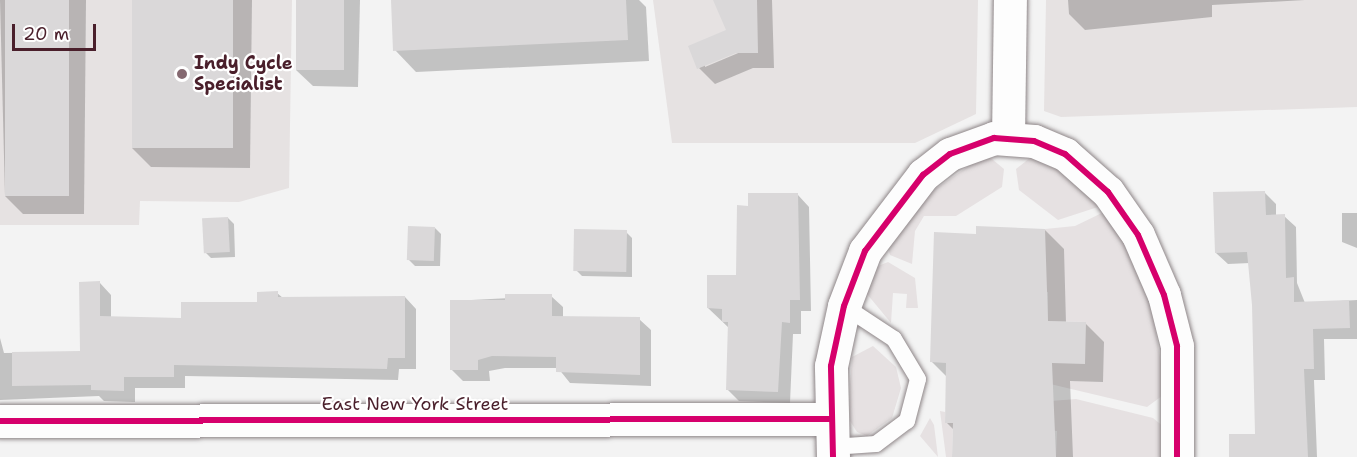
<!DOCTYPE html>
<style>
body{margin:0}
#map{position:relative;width:1357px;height:457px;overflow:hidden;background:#f3f3f3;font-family:"Shantell Sans",sans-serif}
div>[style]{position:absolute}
.built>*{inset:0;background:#e6e2e2}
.green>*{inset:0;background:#e6e1e2}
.shadow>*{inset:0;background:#0003}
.building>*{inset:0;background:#dad8d9;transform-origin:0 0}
.roads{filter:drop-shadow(0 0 2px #8e8688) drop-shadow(0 0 2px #8e8688)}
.service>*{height:16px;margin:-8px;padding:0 8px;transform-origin:8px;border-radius:8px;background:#fdfdfd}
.minor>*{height:33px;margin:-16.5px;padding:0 16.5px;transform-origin:16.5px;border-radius:16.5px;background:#fdfdfd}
.cycleway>*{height:6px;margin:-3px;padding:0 3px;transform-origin:3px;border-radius:3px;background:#d6006c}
.dots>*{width:16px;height:16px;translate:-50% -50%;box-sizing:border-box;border:3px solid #fff;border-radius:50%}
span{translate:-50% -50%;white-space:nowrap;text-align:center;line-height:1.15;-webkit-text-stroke:4.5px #fff;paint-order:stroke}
.poi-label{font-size:18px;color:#4a1f2b;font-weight:700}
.left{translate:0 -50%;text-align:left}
.street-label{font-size:18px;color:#4a1f2b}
.scale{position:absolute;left:12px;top:24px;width:84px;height:27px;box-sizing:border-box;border:3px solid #4a1f2b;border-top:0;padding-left:8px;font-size:18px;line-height:21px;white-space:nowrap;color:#4a1f2b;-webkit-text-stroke:4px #fff;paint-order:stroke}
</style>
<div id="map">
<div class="built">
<i style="clip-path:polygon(0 0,292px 0,289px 188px,239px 202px,140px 201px,139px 225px,0 225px)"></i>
<i style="clip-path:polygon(653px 0,978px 0,976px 114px,915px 143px,672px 143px)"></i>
<i style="clip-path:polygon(1046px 0,1357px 0,1357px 107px,1061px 117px,1044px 111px)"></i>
</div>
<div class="green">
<i style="clip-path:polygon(986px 154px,1004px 169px,1002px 187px,956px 216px,924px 216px,915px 231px,912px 264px,890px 255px,887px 246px,921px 199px)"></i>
<i style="clip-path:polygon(1035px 154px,1065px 172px,1101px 206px,1058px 220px,1019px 190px,1016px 169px)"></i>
<i style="clip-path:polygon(1106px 211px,1124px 237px,1152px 310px,1166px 393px,1147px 407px,1046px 383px,1047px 363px,1086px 322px,1048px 321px,1048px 292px,1038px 292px,1045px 229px,1075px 226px)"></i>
<i style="clip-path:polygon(888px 262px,915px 278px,918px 308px,906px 308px,907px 294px,893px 293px,891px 323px,867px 294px,878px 266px)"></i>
<i style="clip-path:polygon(873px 346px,896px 367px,901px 388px,892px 418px,867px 436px,857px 432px,850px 421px,850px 385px,852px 357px)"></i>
<i style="clip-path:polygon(1076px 399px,1153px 418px,1164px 427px,1162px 457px,1056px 457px,1057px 431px,1045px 430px,1051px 401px)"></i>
<i style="clip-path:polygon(940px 411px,945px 412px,945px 423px,953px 423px,952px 457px,946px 457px)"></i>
<i style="clip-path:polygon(930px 418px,934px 425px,938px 457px,920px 436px)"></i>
</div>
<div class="shadow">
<i style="clip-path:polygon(0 0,86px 0,84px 214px,23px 214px,5px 196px)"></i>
<i style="clip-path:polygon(134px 0,252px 0,250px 168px,151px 167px,132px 148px)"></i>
<i style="clip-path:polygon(298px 0,360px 0,358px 87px,313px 86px,296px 70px)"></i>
<i style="clip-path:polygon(392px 0,639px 0,646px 7px,649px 61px,416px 72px,395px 50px)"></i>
<i style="clip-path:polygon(evenodd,717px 0,772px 0,774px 68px,753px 68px,715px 84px,699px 68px,727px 31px,717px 0,742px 48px,743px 51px,705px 67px,705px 64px,742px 48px)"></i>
<i style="clip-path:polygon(1068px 0,1305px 0,1212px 5px,1212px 17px,1085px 30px,1069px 14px)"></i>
<i style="clip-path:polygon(1264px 192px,1276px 204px,1276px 216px,1284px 216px,1296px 227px,1297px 283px,1305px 303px,1357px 300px,1357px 339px,1324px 339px,1325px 380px,1314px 380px,1317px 457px,1230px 457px,1257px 435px,1253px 304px,1250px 263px,1228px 264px,1216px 253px)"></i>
<i style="clip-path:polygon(798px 195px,809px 207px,811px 311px,801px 311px,801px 334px,793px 334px,790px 403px,739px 401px,727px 389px,729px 328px,708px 308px,737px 277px,749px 207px)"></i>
<i style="clip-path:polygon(1342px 213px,1357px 213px,1357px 248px,1342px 242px)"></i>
<i style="clip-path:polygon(228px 218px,234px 224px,235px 257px,211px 258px,205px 252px)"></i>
<i style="clip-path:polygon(435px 228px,441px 234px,440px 266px,415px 266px,409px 260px)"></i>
<i style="clip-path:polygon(1045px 230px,1064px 249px,1066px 323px,1085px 323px,1104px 342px,1103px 382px,1070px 381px,1073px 457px,953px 457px,954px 430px,947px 423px,948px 378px,931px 361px,977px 235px)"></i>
<i style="clip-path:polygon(626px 232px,632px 238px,632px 277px,582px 276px,576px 270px)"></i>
<i style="clip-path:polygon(100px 283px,111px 295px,111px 318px,182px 319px,258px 303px,277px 293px,283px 298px,405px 297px,416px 309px,416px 369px,399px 369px,398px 380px,185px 376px,185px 388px,135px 388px,135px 402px,104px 401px,99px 396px,0 400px,0 338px,4px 353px,81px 352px)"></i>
<i style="clip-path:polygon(551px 296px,563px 307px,563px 317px,639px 319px,651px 330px,651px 386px,570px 383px,558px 368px,505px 368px,489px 371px,490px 381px,463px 381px,451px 369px,452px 301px)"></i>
</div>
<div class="building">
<i style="left:5px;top:0;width:64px;height:196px"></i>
<i style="left:132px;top:0;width:101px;height:148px"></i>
<i style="left:296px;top:0;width:48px;height:70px"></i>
<i style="clip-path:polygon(391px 0,626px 0,628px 40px,393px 51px)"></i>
<i style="clip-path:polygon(713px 0,757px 0,758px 53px,736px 53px,697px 69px,688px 46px,726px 30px)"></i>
<i style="clip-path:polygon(1265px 191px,1266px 215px,1285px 214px,1286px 278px,1294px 277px,1294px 302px,1349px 300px,1350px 328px,1313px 329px,1314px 369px,1304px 369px,1308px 457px,1229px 457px,1229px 434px,1255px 434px,1252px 305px,1247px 252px,1215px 253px,1213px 192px)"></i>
<i style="clip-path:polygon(748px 193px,798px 193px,800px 300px,790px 300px,790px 323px,782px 322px,778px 392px,726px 390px,728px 322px,722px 322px,722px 309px,707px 308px,707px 275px,736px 275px,737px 205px,748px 206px)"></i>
<i style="left:228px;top:217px;width:35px;height:26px;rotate:87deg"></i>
<i style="left:408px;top:226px;width:27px;height:34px;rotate:2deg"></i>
<i style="clip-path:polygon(976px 226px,1045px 229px,1048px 321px,1086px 322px,1085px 364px,1052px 363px,1056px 457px,952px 457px,953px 423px,945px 423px,946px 363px,930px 362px,934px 232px,976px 234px)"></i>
<i style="left:574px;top:229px;width:53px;height:42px;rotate:1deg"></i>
<i style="clip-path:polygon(100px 281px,100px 316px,181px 318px,181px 302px,257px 302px,257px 292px,278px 291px,278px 297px,405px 296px,405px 358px,388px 358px,387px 369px,174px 365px,174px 377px,124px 377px,124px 391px,91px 390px,91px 385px,12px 386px,12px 352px,80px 351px,79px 282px)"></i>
<i style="clip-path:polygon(505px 294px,552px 294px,552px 316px,640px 317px,640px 375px,556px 372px,556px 357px,492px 356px,478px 360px,478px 370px,450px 370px,450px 300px,505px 300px)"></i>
</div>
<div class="roads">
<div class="service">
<i style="left:832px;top:447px;width:44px;rotate:-3.9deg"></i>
<i style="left:876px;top:444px;width:39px;rotate:-37deg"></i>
<i style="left:907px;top:421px;width:43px;rotate:-75.3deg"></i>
<i style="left:918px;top:379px;width:47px;rotate:-121deg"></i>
<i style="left:894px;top:339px;width:60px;rotate:-146.6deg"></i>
</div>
<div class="minor">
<i style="left:1008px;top:138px;width:138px;rotate:-89.2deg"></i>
<i style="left:0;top:421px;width:830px;rotate:-0.14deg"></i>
<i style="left:833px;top:457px;width:91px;rotate:-91.3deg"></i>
<i style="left:831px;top:366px;width:61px;rotate:-77.8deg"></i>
<i style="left:844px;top:306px;width:59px;rotate:-69.1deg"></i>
<i style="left:865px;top:251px;width:96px;rotate:-52.7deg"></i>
<i style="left:923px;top:175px;width:34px;rotate:-38deg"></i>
<i style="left:950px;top:154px;width:47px;rotate:-20deg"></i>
<i style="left:994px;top:138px;width:40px;rotate:4.3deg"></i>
<i style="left:1034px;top:141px;width:34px;rotate:23deg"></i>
<i style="left:1065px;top:154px;width:57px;rotate:41.5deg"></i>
<i style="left:1108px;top:192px;width:52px;rotate:55.1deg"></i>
<i style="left:1138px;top:235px;width:65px;rotate:66.6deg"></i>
<i style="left:1164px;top:295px;width:53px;rotate:75.7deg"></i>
<i style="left:1177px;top:346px;width:111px;rotate:90deg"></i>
</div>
</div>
<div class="cycleway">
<i style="left:0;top:421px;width:830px;rotate:-0.14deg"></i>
<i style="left:833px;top:457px;width:91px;rotate:-91.3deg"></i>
<i style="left:831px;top:366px;width:61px;rotate:-77.8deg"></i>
<i style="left:844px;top:306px;width:59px;rotate:-69.1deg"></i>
<i style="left:865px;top:251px;width:96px;rotate:-52.7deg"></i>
<i style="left:923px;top:175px;width:34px;rotate:-38deg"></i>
<i style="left:950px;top:154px;width:47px;rotate:-20deg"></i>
<i style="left:994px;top:138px;width:40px;rotate:4.3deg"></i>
<i style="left:1034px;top:141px;width:34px;rotate:23deg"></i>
<i style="left:1065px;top:154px;width:57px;rotate:41.5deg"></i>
<i style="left:1108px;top:192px;width:52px;rotate:55.1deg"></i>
<i style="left:1138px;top:235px;width:65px;rotate:66.6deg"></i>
<i style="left:1164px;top:295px;width:53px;rotate:75.7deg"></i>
<i style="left:1177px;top:346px;width:111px;rotate:90deg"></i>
</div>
<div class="dots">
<i style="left:182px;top:74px;background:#856971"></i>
</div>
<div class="poi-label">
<span class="left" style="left:194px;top:74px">Indy Cycle<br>Specialist</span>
</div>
<div class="street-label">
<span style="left:415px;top:404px">East New York Street</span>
</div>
<div class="scale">20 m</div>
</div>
